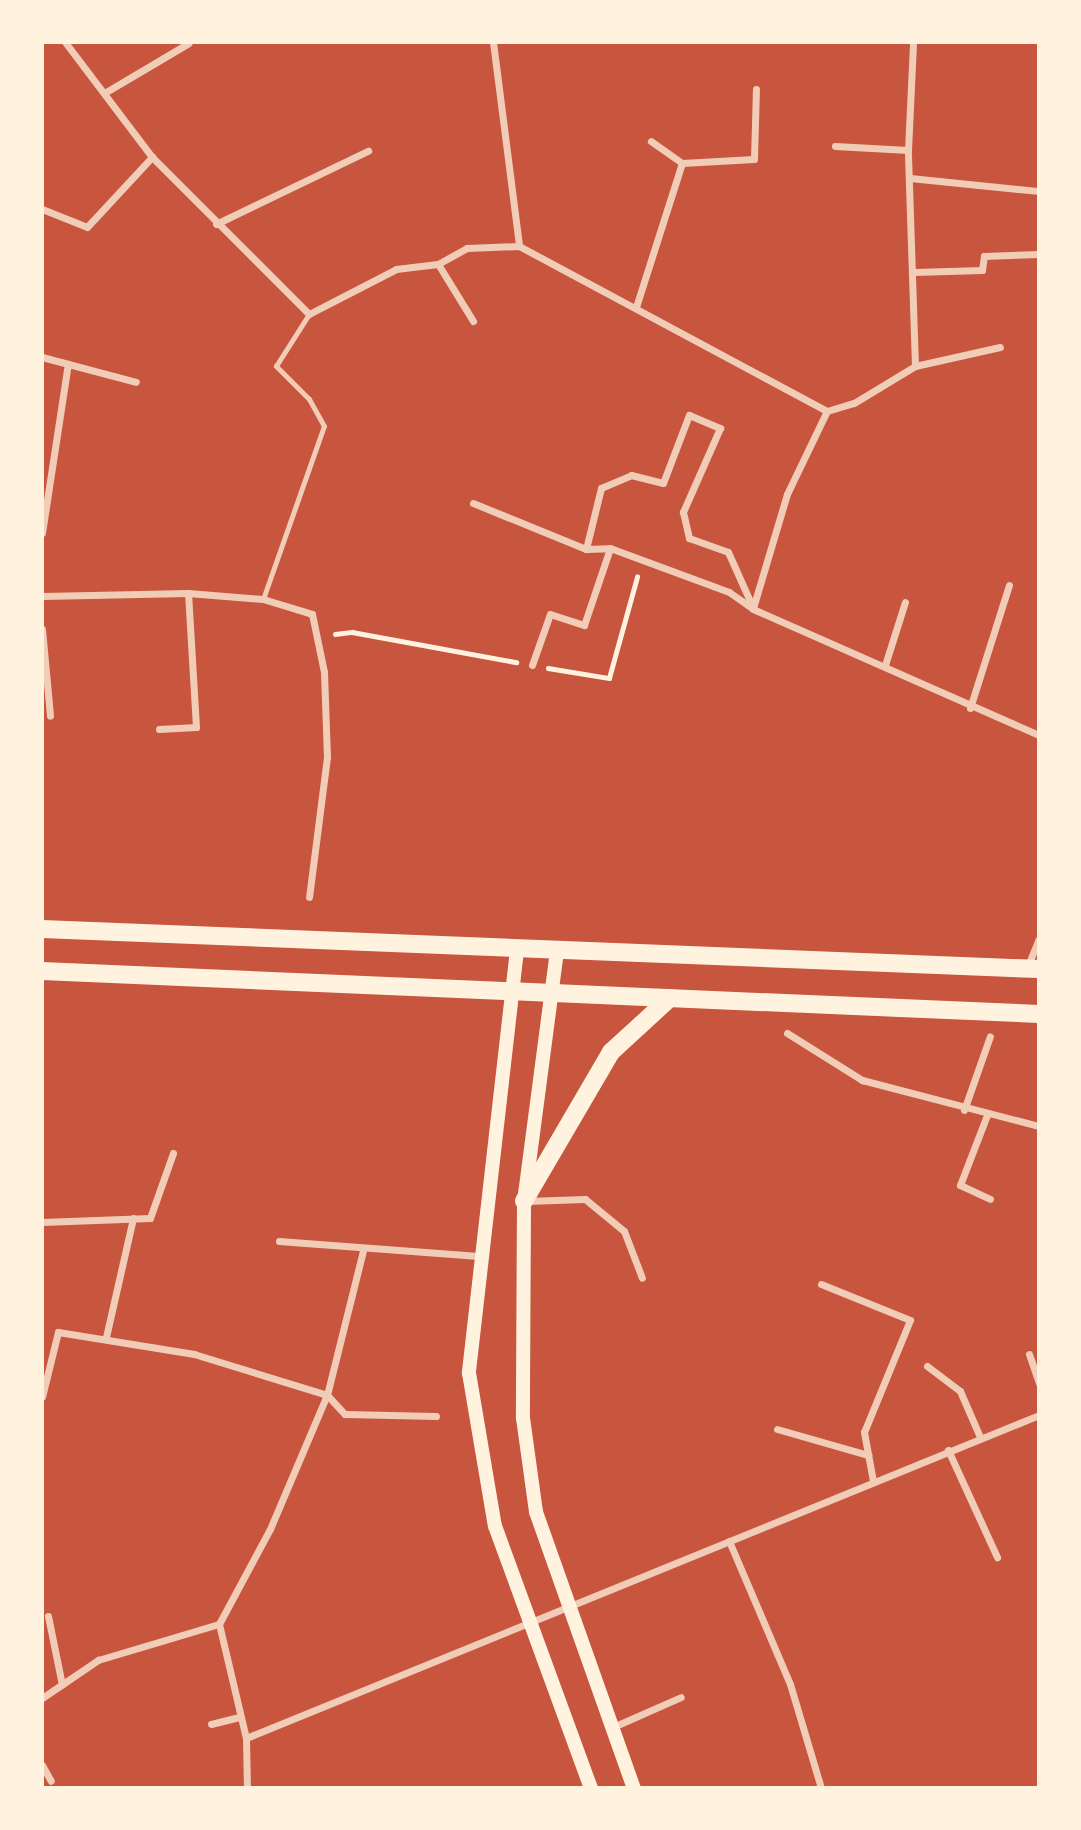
<!DOCTYPE html>
<style>
body{margin:0}
#map{position:relative;width:1081px;height:1830px;overflow:hidden;background:#c8553d;font-family:"Sofia Sans Condensed",sans-serif}
div>[style]{position:absolute}
.path>*{height:4.5px;margin:-2.25px;padding:0 2.25px;transform-origin:2.25px;border-radius:2.25px;background:#fff3e0}
.service>*{height:5px;margin:-2.5px;padding:0 2.5px;transform-origin:2.5px;border-radius:2.5px;background:#f1ccb7}
.minor>*{height:7px;margin:-3.5px;padding:0 3.5px;transform-origin:3.5px;border-radius:3.5px;background:#f1ccb7}
.secondary>*{height:14px;margin:-7px;padding:0 7px;transform-origin:7px;border-radius:7px;background:#fff3e0}
.primary>*{height:18px;margin:-9px;padding:0 9px;transform-origin:9px;border-radius:9px;background:#fff3e0}
span{translate:-50% -50%;white-space:nowrap;text-align:center;line-height:1.15;-webkit-text-stroke:5px #fff3e0;paint-order:stroke}
.frame{position:absolute;inset:0;border:44px solid #fff3e0;pointer-events:none}
</style>
<div id="map">
<div class="path">
<i style="left:335px;top:634px;width:17px;rotate:-7deg"></i>
<i style="left:352px;top:632px;width:167px;rotate:10.4deg"></i>
<i style="left:548px;top:668px;width:62px;rotate:9.3deg"></i>
<i style="left:609px;top:678px;width:105px;rotate:-74.5deg"></i>
</div>
<div class="service">
<i style="left:263px;top:599px;width:183px;rotate:-70.6deg"></i>
<i style="left:324px;top:426px;width:31px;rotate:-119deg"></i>
<i style="left:309px;top:399px;width:47px;rotate:-135deg"></i>
<i style="left:276px;top:366px;width:62px;rotate:-57.6deg"></i>
</div>
<div class="minor">
<i style="left:65px;top:42px;width:144px;rotate:52.9deg"></i>
<i style="left:152px;top:157px;width:222px;rotate:45deg"></i>
<i style="left:309px;top:314px;width:98px;rotate:-27.3deg"></i>
<i style="left:396px;top:269px;width:42px;rotate:-6.8deg"></i>
<i style="left:438px;top:264px;width:33px;rotate:-29deg"></i>
<i style="left:467px;top:248px;width:52px;rotate:-2.2deg"></i>
<i style="left:519px;top:246px;width:349px;rotate:28.2deg"></i>
<i style="left:827px;top:411px;width:28px;rotate:-17deg"></i>
<i style="left:854px;top:403px;width:71px;rotate:-31.2deg"></i>
<i style="left:915px;top:366px;width:216px;rotate:-91.9deg"></i>
<i style="left:908px;top:150px;width:108px;rotate:-87.3deg"></i>
<i style="left:493px;top:42px;width:206px;rotate:82.7deg"></i>
<i style="left:106px;top:92px;width:96px;rotate:-30.6deg"></i>
<i style="left:835px;top:146px;width:73px;rotate:3.1deg"></i>
<i style="left:682px;top:163px;width:72px;rotate:-3.2deg"></i>
<i style="left:754px;top:159px;width:70px;rotate:-88.4deg"></i>
<i style="left:910px;top:178px;width:130px;rotate:5.8deg"></i>
<i style="left:42px;top:209px;width:48px;rotate:21.8deg"></i>
<i style="left:87px;top:227px;width:96px;rotate:-47.1deg"></i>
<i style="left:216px;top:224px;width:169px;rotate:-25.7deg"></i>
<i style="left:438px;top:264px;width:67px;rotate:58.4deg"></i>
<i style="left:914px;top:272px;width:68px;rotate:-1.7deg"></i>
<i style="left:982px;top:270px;width:14px;rotate:-82deg"></i>
<i style="left:984px;top:256px;width:55px;rotate:-2.1deg"></i>
<i style="left:636px;top:307px;width:151px;rotate:-72.3deg"></i>
<i style="left:682px;top:163px;width:38px;rotate:-145deg"></i>
<i style="left:42px;top:357px;width:97px;rotate:14.9deg"></i>
<i style="left:915px;top:366px;width:87px;rotate:-12.6deg"></i>
<i style="left:473px;top:503px;width:122px;rotate:22.2deg"></i>
<i style="left:586px;top:549px;width:24px;rotate:-2deg"></i>
<i style="left:610px;top:548px;width:127px;rotate:20.3deg"></i>
<i style="left:729px;top:592px;width:29px;rotate:35deg"></i>
<i style="left:753px;top:609px;width:313px;rotate:23.8deg"></i>
<i style="left:42px;top:533px;width:171px;rotate:-81.3deg"></i>
<i style="left:586px;top:549px;width:63px;rotate:-76.2deg"></i>
<i style="left:601px;top:488px;width:33px;rotate:-23deg"></i>
<i style="left:631px;top:475px;width:33px;rotate:14deg"></i>
<i style="left:663px;top:483px;width:73px;rotate:-69.1deg"></i>
<i style="left:689px;top:415px;width:34px;rotate:23deg"></i>
<i style="left:720px;top:428px;width:92px;rotate:113.8deg"></i>
<i style="left:683px;top:512px;width:27px;rotate:77deg"></i>
<i style="left:689px;top:538px;width:41px;rotate:19.7deg"></i>
<i style="left:728px;top:552px;width:61px;rotate:65.9deg"></i>
<i style="left:42px;top:596px;width:146px;rotate:-1.2deg"></i>
<i style="left:188px;top:593px;width:75px;rotate:4.6deg"></i>
<i style="left:263px;top:599px;width:51px;rotate:17deg"></i>
<i style="left:312px;top:614px;width:59px;rotate:78.3deg"></i>
<i style="left:324px;top:672px;width:85px;rotate:88deg"></i>
<i style="left:327px;top:757px;width:141px;rotate:97.3deg"></i>
<i style="left:753px;top:608px;width:119px;rotate:-73.4deg"></i>
<i style="left:787px;top:494px;width:92px;rotate:-64.3deg"></i>
<i style="left:42px;top:629px;width:87px;rotate:84.7deg"></i>
<i style="left:532px;top:665px;width:54px;rotate:-70.6deg"></i>
<i style="left:550px;top:614px;width:36px;rotate:18deg"></i>
<i style="left:584px;top:625px;width:81px;rotate:-71.3deg"></i>
<i style="left:885px;top:665px;width:66px;rotate:-72.4deg"></i>
<i style="left:970px;top:708px;width:129px;rotate:-72.4deg"></i>
<i style="left:159px;top:729px;width:37px;rotate:-3deg"></i>
<i style="left:196px;top:727px;width:134px;rotate:-93.4deg"></i>
<i style="left:1027px;top:968px;width:31px;rotate:-68deg"></i>
<i style="left:787px;top:1033px;width:89px;rotate:32.1deg"></i>
<i style="left:862px;top:1080px;width:183px;rotate:14.6deg"></i>
<i style="left:964px;top:1110px;width:78px;rotate:-70.6deg"></i>
<i style="left:987px;top:1115px;width:75px;rotate:111.1deg"></i>
<i style="left:960px;top:1185px;width:33px;rotate:25deg"></i>
<i style="left:526px;top:1201px;width:59px;rotate:-1.9deg"></i>
<i style="left:585px;top:1199px;width:50px;rotate:39.4deg"></i>
<i style="left:624px;top:1231px;width:50px;rotate:69deg"></i>
<i style="left:42px;top:1222px;width:108px;rotate:-2.1deg"></i>
<i style="left:150px;top:1218px;width:69px;rotate:-70.5deg"></i>
<i style="left:279px;top:1241px;width:200px;rotate:4.3deg"></i>
<i style="left:821px;top:1284px;width:96px;rotate:22deg"></i>
<i style="left:910px;top:1320px;width:121px;rotate:112.3deg"></i>
<i style="left:864px;top:1432px;width:50px;rotate:79.6deg"></i>
<i style="left:106px;top:1337px;width:122px;rotate:-77.2deg"></i>
<i style="left:1029px;top:1354px;width:31px;rotate:71deg"></i>
<i style="left:927px;top:1366px;width:41px;rotate:37.1deg"></i>
<i style="left:960px;top:1391px;width:50px;rotate:66.5deg"></i>
<i style="left:42px;top:1397px;width:67px;rotate:-76.2deg"></i>
<i style="left:58px;top:1332px;width:138px;rotate:9.2deg"></i>
<i style="left:194px;top:1354px;width:139px;rotate:17.1deg"></i>
<i style="left:327px;top:1395px;width:26px;rotate:47deg"></i>
<i style="left:345px;top:1414px;width:91px;rotate:1.3deg"></i>
<i style="left:777px;top:1429px;width:95px;rotate:15.9deg"></i>
<i style="left:948px;top:1450px;width:118px;rotate:65.4deg"></i>
<i style="left:729px;top:1541px;width:155px;rotate:66.9deg"></i>
<i style="left:790px;top:1684px;width:109px;rotate:73.4deg"></i>
<i style="left:48px;top:1616px;width:70px;rotate:78.5deg"></i>
<i style="left:219px;top:1624px;width:108px;rotate:-61.8deg"></i>
<i style="left:270px;top:1529px;width:146px;rotate:-67deg"></i>
<i style="left:327px;top:1395px;width:148px;rotate:-76deg"></i>
<i style="left:219px;top:1624px;width:117px;rotate:76.7deg"></i>
<i style="left:246px;top:1738px;width:50px;rotate:88.9deg"></i>
<i style="left:42px;top:1698px;width:68px;rotate:-34.2deg"></i>
<i style="left:98px;top:1660px;width:126px;rotate:-16.6deg"></i>
<i style="left:211px;top:1724px;width:29px;rotate:-14deg"></i>
<i style="left:613px;top:1727px;width:74px;rotate:-23.8deg"></i>
<i style="left:246px;top:1738px;width:856px;rotate:-22.16deg"></i>
<i style="left:42px;top:1765px;width:18px;rotate:61deg"></i>
</div>
<div class="secondary">
<i style="left:517px;top:950px;width:426px;rotate:96.5deg"></i>
<i style="left:469px;top:1373px;width:155px;rotate:80.4deg"></i>
<i style="left:495px;top:1526px;width:279px;rotate:69.9deg"></i>
<i style="left:557px;top:951px;width:252px;rotate:97.5deg"></i>
<i style="left:524px;top:1201px;width:217px;rotate:90.3deg"></i>
<i style="left:523px;top:1418px;width:95px;rotate:82.1deg"></i>
<i style="left:536px;top:1512px;width:293px;rotate:70.5deg"></i>
</div>
<div class="primary">
<i style="left:42px;top:929px;width:998px;rotate:2.3deg"></i>
<i style="left:42px;top:971px;width:998px;rotate:2.47deg"></i>
<i style="left:524px;top:1201px;width:173px;rotate:-59.7deg"></i>
<i style="left:611px;top:1052px;width:80px;rotate:-42.5deg"></i>
</div>
<div class="frame"></div>
</div>
